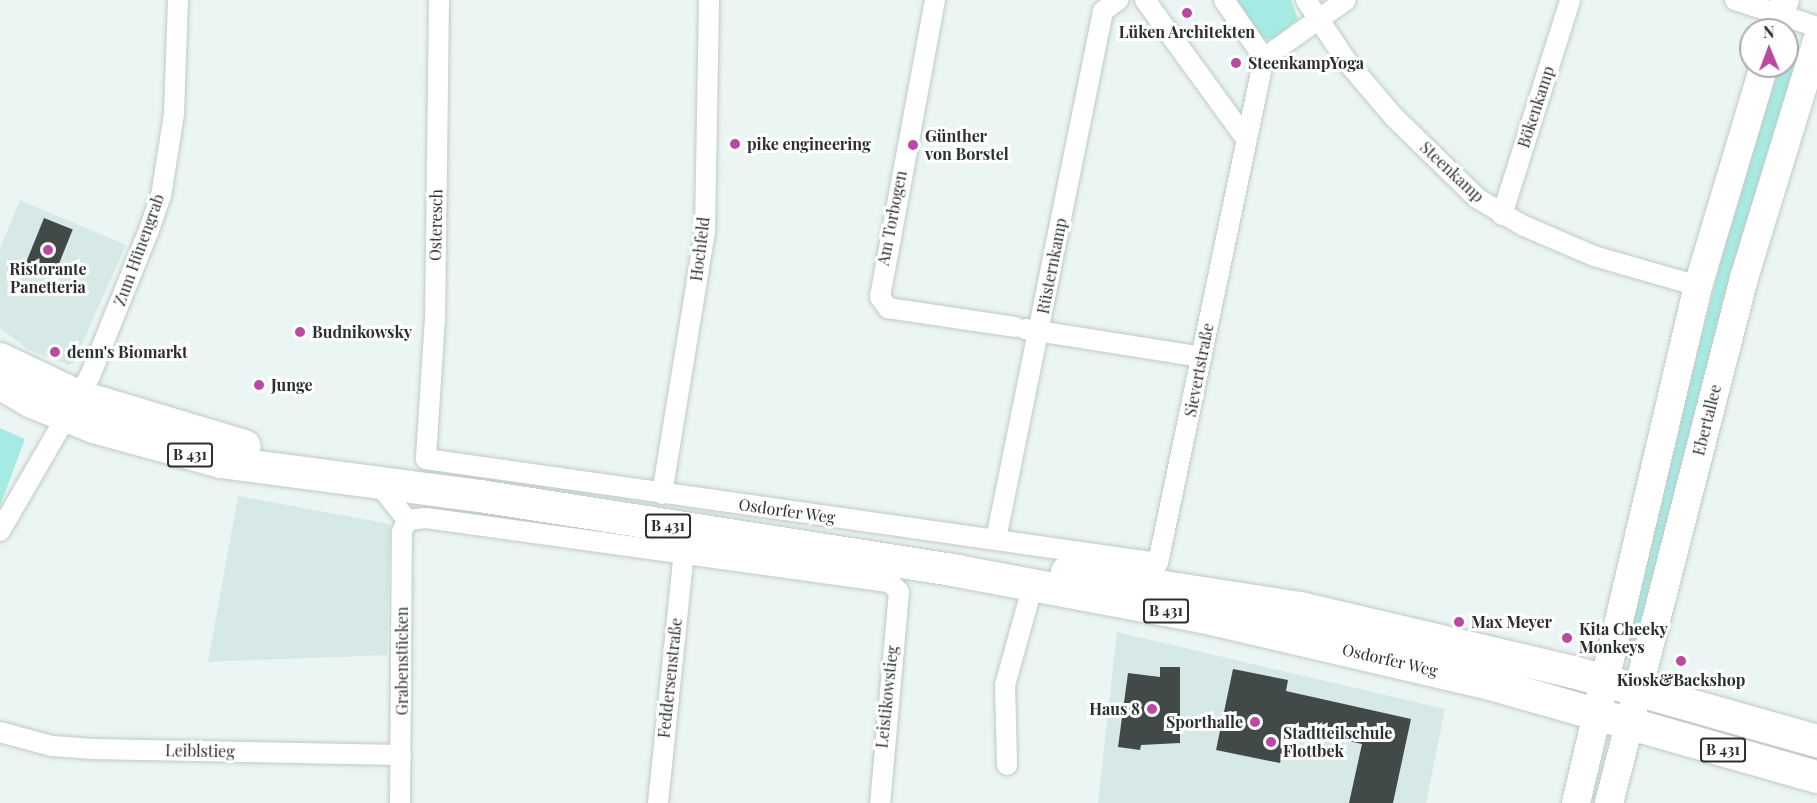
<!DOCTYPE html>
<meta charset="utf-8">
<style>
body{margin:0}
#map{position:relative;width:1817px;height:803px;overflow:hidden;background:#ebf6f4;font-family:"Playfair Display",serif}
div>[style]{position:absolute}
.built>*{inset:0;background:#d6e9e6}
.green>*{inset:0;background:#a6ebe3}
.building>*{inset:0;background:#414a49;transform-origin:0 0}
.roads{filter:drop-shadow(0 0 2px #c0cac9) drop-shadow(0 0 2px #c0cac9)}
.street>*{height:20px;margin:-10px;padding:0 10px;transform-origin:10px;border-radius:10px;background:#fff}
.secondary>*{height:28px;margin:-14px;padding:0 14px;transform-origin:14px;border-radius:14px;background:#fff}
.primary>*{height:32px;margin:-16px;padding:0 16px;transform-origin:16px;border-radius:16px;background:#fff}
.dots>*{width:16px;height:16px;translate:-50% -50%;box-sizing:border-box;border:3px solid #fff;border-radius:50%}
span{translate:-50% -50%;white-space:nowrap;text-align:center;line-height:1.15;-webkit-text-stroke:6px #fff;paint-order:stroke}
.shield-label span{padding:2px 4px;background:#fff;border:2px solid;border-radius:4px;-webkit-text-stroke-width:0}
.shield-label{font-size:15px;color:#2b2f2e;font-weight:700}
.poi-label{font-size:16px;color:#2b2f2e;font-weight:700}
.left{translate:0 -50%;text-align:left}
.right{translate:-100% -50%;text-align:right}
.street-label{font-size:16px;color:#2b2f2e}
.north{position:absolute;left:1739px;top:18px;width:60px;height:60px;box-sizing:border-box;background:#fff;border:2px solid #aaacab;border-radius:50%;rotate:359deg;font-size:16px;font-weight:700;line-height:24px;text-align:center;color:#2b2f2e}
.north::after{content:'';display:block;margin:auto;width:21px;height:27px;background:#bb48a1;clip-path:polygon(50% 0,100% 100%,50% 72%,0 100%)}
</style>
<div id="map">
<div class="built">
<i style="clip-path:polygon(20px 200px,126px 245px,73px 364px,68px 365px,29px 350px,0 328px,0 248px)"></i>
<i style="clip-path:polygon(238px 496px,390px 524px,387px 655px,208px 662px)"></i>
<i style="clip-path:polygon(1117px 632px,1445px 709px,1426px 803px,1098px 803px)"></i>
</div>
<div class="green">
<i style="clip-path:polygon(1234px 0,1291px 0,1298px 19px,1274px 39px,1263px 39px)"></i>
<i style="clip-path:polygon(1787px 47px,1804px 53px,1790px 80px,1741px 240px,1636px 662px,1619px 657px,1771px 66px,1787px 66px)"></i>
<i style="clip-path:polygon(0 428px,25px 439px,0 506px)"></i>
</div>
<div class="building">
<i style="left:44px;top:218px;width:31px;height:49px;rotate:22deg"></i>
<i style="clip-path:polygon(1160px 667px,1180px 667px,1180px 743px,1141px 745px,1140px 750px,1118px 747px,1128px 673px,1160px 677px)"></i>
<i style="clip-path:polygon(1233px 669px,1288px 680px,1286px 691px,1411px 719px,1393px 803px,1349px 803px,1362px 744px,1287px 727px,1280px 763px,1216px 750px)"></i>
</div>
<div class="roads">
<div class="street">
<i style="left:439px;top:0;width:318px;rotate:90.7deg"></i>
<i style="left:435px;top:318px;width:141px;rotate:93.7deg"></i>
<i style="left:426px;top:459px;width:739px;rotate:8.09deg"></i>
<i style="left:935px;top:0;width:302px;rotate:100.5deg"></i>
<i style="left:880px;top:297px;width:14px;rotate:54deg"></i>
<i style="left:888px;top:308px;width:128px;rotate:8.5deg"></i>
<i style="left:1145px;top:0;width:173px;rotate:53.9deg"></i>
<i style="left:1224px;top:0;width:70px;rotate:55.4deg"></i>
<i style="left:1306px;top:0;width:76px;rotate:56.3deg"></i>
<i style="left:1348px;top:63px;width:71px;rotate:49.6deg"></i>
<i style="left:1394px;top:117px;width:116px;rotate:44.3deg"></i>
<i style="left:1477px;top:198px;width:52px;rotate:31deg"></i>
<i style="left:1522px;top:225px;width:78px;rotate:23.3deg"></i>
<i style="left:1594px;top:256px;width:108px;rotate:16.1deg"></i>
<i style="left:1735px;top:0;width:86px;rotate:18.2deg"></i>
<i style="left:1264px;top:58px;width:100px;rotate:-35.3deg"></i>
<i style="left:1502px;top:215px;width:225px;rotate:-72.4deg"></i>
<i style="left:1025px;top:329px;width:179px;rotate:9deg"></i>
<i style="left:379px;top:484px;width:46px;rotate:52.1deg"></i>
<i style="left:662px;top:494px;width:267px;rotate:-80.7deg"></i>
<i style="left:705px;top:230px;width:230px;rotate:-89deg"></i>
<i style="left:407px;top:520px;width:19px;rotate:-6deg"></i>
<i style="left:426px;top:518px;width:468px;rotate:7.9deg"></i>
<i style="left:890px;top:582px;width:13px;rotate:48deg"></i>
<i style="left:899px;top:592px;width:212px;rotate:95.1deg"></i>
<i style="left:0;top:531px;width:179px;rotate:-59.9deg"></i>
<i style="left:90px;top:376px;width:157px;rotate:-68deg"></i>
<i style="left:149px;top:230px;width:36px;rotate:-71deg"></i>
<i style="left:161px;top:196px;width:83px;rotate:-81deg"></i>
<i style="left:174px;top:114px;width:114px;rotate:-88deg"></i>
<i style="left:996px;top:539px;width:539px;rotate:-78.54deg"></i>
<i style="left:1103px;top:11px;width:19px;rotate:-36deg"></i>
<i style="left:1158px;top:563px;width:516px;rotate:-78.15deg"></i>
<i style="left:0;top:732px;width:54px;rotate:15.1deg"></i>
<i style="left:52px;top:746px;width:41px;rotate:4.2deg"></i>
<i style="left:93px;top:749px;width:308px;rotate:1.1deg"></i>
<i style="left:1007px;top:765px;width:80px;rotate:-91.4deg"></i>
<i style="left:1005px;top:685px;width:104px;rotate:-74.4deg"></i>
<i style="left:400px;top:803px;width:271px;rotate:-89.6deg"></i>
<i style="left:402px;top:532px;width:13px;rotate:-67deg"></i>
<i style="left:658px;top:803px;width:252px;rotate:-84.1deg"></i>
</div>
<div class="secondary">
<i style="left:1775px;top:30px;width:32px;rotate:-72deg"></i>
<i style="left:1576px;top:803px;width:531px;rotate:-76.72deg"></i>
<i style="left:1698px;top:286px;width:230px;rotate:-73.3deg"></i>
<i style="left:1609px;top:803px;width:542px;rotate:-75.58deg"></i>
<i style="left:1744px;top:278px;width:249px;rotate:-72.9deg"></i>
</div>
<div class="primary">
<i style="left:0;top:359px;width:86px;rotate:25.4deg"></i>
<i style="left:78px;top:396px;width:174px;rotate:16.7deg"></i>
<i style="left:0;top:383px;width:37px;rotate:31deg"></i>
<i style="left:32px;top:402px;width:67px;rotate:22deg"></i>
<i style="left:94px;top:427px;width:132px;rotate:15.4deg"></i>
<i style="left:221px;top:462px;width:261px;rotate:7.5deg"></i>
<i style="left:480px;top:496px;width:483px;rotate:8.9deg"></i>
<i style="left:957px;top:571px;width:250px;rotate:10.6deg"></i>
<i style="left:1203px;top:617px;width:292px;rotate:13.1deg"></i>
<i style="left:1487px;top:683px;width:343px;rotate:15.9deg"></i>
<i style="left:1067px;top:572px;width:236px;rotate:8.8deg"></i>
<i style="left:1300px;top:608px;width:280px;rotate:13.2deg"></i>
<i style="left:1573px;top:672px;width:254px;rotate:15.8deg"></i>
</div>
</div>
<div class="dots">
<i style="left:1187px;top:13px;background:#bb48a1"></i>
<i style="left:1236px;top:63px;background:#bb48a1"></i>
<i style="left:735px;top:144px;background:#bb48a1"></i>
<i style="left:913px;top:145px;background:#bb48a1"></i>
<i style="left:48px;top:250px;background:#bb48a1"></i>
<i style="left:300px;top:332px;background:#bb48a1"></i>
<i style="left:55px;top:352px;background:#bb48a1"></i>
<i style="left:259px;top:385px;background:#bb48a1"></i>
<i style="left:1459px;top:622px;background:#bb48a1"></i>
<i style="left:1567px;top:638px;background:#bb48a1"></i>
<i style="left:1681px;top:661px;background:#bb48a1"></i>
<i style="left:1152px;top:709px;background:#bb48a1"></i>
<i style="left:1255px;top:722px;background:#bb48a1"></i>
<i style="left:1271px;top:742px;background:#bb48a1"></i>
</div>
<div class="shield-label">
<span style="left:190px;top:455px">B 431</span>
<span style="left:668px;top:526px">B 431</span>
<span style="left:1166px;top:611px">B 431</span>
<span style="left:1723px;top:750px">B 431</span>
</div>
<div class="poi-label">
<span style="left:1187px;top:32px">Lüken Architekten</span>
<span class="left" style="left:1248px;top:63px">SteenkampYoga</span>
<span class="left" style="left:925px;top:145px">Günther<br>von Borstel</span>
<span class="left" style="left:747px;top:144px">pike engineering</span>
<span style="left:48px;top:278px">Ristorante<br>Panetteria</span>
<span class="left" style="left:312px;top:332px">Budnikowsky</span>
<span class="left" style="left:67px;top:352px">denn's Biomarkt</span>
<span class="left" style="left:271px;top:385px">Junge</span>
<span class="left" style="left:1471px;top:622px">Max Meyer</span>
<span class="left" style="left:1579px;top:638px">Kita Cheeky<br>Monkeys</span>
<span style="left:1681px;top:680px">Kiosk&amp;Backshop</span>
<span class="right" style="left:1140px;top:709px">Haus 8</span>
<span class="right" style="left:1243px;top:722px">Sporthalle</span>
<span class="left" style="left:1283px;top:742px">Stadtteilschule<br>Flottbek</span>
</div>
<div class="street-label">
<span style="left:1536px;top:107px;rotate:-72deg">Bökenkamp</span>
<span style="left:1452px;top:172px;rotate:43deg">Steenkamp</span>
<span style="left:892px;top:218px;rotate:-79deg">Am Torbogen</span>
<span style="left:436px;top:225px;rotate:-89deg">Osteresch</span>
<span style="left:700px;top:249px;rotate:-83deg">Hochfeld</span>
<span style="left:139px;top:250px;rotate:-70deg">Zum Hünengrab</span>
<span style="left:1052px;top:266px;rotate:-79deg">Rüsternkamp</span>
<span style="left:1199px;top:370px;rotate:-79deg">Sievertstraße</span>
<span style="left:1707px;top:420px;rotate:-76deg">Ebertallee</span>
<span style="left:787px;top:511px;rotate:8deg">Osdorfer Weg</span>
<span style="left:1390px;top:660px;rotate:13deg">Osdorfer Weg</span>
<span style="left:402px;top:661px;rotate:-90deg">Grabenstücken</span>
<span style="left:670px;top:678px;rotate:-84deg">Feddersenstraße</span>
<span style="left:887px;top:697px;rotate:-84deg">Leistikowstieg</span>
<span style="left:200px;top:751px;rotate:1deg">Leiblstieg</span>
</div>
<div class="north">N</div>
</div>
